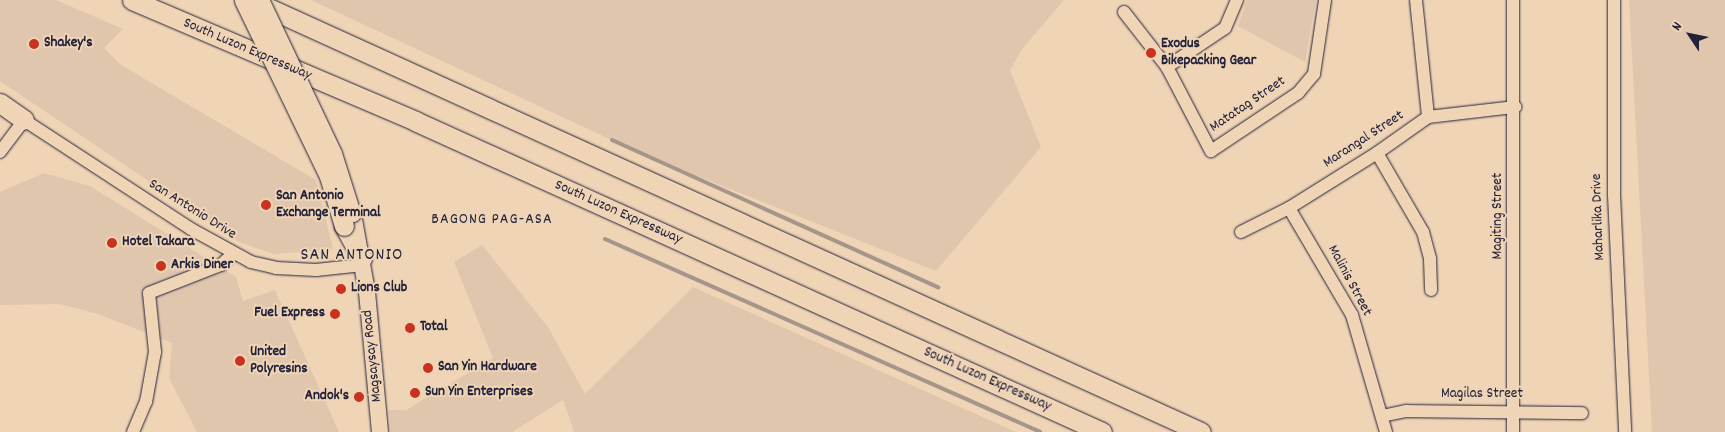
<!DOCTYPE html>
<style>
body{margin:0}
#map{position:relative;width:1725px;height:432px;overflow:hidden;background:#efd4b6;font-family:Dekko,sans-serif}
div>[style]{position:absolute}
.built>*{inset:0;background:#e0c6ad}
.stream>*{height:4px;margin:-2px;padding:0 2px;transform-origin:2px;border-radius:2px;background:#a6958a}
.roads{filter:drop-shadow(0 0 1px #22223b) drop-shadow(0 0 1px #22223b)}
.minor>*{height:12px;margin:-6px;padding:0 6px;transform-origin:6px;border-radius:6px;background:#efd4b6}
.major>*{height:16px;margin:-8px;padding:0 8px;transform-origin:8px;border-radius:8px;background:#efd4b6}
.highway>*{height:19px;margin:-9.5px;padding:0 9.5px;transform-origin:9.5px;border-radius:9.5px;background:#efd4b6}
.bridges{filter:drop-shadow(0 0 1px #22223b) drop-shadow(0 0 1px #22223b)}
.major-bridge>*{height:16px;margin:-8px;padding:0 8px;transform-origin:8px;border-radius:8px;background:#efd4b6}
.highway-bridge>*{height:19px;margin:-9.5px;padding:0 9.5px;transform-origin:9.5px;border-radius:9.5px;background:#efd4b6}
.dots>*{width:14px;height:14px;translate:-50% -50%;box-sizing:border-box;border:2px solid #efd4b6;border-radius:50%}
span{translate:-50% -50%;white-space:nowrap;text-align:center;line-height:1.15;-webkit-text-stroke:4px #efd4b6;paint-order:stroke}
.poi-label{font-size:15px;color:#22223b;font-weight:700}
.left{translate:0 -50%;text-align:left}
.right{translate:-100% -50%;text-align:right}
.street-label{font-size:15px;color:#22223b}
.neighbourhood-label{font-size:16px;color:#22223b;letter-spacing:1px}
.quarter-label{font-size:18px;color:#22223b;letter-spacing:1px}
.north{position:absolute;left:1665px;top:10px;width:50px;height:50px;-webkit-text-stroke:4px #efd4b6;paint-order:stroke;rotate:304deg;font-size:14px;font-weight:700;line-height:20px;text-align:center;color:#22223b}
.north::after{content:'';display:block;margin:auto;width:18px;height:22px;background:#22223b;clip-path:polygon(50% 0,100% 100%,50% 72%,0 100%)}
</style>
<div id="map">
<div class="built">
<i style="clip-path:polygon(0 0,56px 0,123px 29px,104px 48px,121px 65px,316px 180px,333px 249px,274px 254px,239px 242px,0 81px)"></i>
<i style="clip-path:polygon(311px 0,1064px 0,1023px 48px,1010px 70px,1041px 147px,936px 271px,642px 154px)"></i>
<i style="clip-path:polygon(1247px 0,1316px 0,1305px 62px,1238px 26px)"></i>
<i style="clip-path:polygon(1629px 0,1725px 0,1725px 432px,1652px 432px)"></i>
<i style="clip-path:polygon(44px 173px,90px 186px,236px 277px,243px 301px,275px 290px,339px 432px,197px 432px,169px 378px,172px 343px,98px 314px,60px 304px,0 305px,0 192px)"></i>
<i style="clip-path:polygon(482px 245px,548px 327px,585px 394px,693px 287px,1016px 432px,574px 432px,563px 400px,512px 432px,391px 432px,389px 410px,406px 410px,493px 358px,454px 262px)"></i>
</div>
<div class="stream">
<i style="left:612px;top:140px;width:358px;rotate:24.3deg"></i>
<i style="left:605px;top:239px;width:476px;rotate:23.9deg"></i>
</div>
<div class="roads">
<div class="minor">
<i style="left:1237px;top:0;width:30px;rotate:113deg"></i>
<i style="left:1225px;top:28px;width:70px;rotate:146.1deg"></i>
<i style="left:1167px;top:67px;width:95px;rotate:62.4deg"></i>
<i style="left:1211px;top:151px;width:105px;rotate:-33.7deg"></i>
<i style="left:1298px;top:93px;width:25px;rotate:-50deg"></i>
<i style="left:1314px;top:74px;width:75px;rotate:-81.5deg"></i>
<i style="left:1416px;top:0;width:118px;rotate:84.1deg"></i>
<i style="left:1614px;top:0;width:195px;rotate:90deg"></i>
<i style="left:1614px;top:195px;width:237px;rotate:87.3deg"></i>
<i style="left:1124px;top:12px;width:70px;rotate:52deg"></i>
<i style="left:0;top:152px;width:40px;rotate:-53deg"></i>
<i style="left:24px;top:120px;width:199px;rotate:33.1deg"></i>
<i style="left:191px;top:229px;width:68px;rotate:28.8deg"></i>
<i style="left:251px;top:262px;width:26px;rotate:13deg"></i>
<i style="left:276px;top:268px;width:40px;rotate:2.9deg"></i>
<i style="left:316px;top:270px;width:47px;rotate:-6.1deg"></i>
<i style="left:1377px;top:153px;width:91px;rotate:59.8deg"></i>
<i style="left:1423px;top:232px;width:28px;rotate:75deg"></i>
<i style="left:1430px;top:259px;width:31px;rotate:88deg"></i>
<i style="left:1289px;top:208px;width:124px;rotate:59.5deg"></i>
<i style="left:1352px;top:315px;width:122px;rotate:73.8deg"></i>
<i style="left:1241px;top:232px;width:54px;rotate:-26.6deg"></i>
<i style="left:1289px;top:208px;width:104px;rotate:-32deg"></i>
<i style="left:1377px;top:153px;width:62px;rotate:-35.2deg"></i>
<i style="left:1428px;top:117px;width:88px;rotate:-6.6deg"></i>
<i style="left:1382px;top:416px;width:25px;rotate:-12deg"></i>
<i style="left:1406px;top:411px;width:176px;rotate:0.7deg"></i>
<i style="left:133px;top:432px;width:33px;rotate:-67deg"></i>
<i style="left:146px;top:402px;width:51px;rotate:-79.8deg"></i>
<i style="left:155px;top:352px;width:59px;rotate:-95.8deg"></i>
<i style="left:149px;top:293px;width:77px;rotate:-21.3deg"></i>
<i style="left:221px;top:265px;width:16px;rotate:-43deg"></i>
<i style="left:1513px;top:432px;width:432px;rotate:-90deg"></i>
</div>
<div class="major">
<i style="left:353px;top:214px;width:79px;rotate:79.8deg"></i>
<i style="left:367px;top:292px;width:141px;rotate:84.7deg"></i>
</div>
<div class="highway">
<i style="left:132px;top:0;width:308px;rotate:23.1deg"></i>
<i style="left:415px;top:121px;width:754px;rotate:24.36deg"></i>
<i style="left:253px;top:1px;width:1041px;rotate:24.45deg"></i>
<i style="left:0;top:103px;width:29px;rotate:35deg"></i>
<i style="left:344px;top:226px;width:37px;rotate:61deg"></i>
</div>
</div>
<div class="bridges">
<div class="major-bridge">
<i style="left:261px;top:0;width:170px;rotate:64.6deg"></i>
<i style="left:334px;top:154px;width:63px;rotate:72.4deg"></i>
</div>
<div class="highway-bridge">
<i style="left:244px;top:0;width:195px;rotate:64.2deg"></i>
<i style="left:329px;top:176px;width:52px;rotate:73.3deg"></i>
</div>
</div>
<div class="dots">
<i style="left:34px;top:44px;background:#c8321e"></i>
<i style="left:1151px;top:53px;background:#c8321e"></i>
<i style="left:266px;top:205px;background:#c8321e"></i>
<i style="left:112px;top:243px;background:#c8321e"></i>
<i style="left:161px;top:266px;background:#c8321e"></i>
<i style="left:341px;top:289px;background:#c8321e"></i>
<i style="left:335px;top:314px;background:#c8321e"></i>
<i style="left:410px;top:328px;background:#c8321e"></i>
<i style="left:240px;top:361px;background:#c8321e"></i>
<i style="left:428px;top:368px;background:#c8321e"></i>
<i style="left:415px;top:393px;background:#c8321e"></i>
<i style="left:359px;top:397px;background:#c8321e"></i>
</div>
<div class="poi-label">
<span class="left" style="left:44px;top:44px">Shakey's</span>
<span class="left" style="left:1161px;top:53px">Exodus<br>Bikepacking Gear</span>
<span class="left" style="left:276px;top:205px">San Antonio<br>Exchange Terminal</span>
<span class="left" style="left:122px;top:243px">Hotel Takara</span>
<span class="left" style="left:171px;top:266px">Arkis Diner</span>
<span class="left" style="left:351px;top:289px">Lions Club</span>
<span class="right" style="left:325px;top:314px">Fuel Express</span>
<span class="left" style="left:420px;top:328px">Total</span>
<span class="left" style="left:250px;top:361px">United<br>Polyresins</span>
<span class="left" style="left:438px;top:368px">San Yin Hardware</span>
<span class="left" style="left:425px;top:393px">Sun Yin Enterprises</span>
<span class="right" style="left:349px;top:397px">Andok's</span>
</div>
<div class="street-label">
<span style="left:247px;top:50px;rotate:23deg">South Luzon Expressway</span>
<span style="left:1248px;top:105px;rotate:-34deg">Matatag Street</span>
<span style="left:1364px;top:140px;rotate:-33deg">Marangal Street</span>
<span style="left:192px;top:210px;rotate:32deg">San Antonio Drive</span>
<span style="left:618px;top:213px;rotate:24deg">South Luzon Expressway</span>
<span style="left:1499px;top:216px;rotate:-90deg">Magiting Street</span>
<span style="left:1599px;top:217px;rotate:-92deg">Maharlika Drive</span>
<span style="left:1349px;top:281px;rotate:62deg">Malinis Street</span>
<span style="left:373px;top:356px;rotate:-96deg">Magsaysay Road</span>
<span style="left:987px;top:380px;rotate:24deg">South Luzon Expressway</span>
<span style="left:1482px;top:395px">Magilas Street</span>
</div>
<div class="neighbourhood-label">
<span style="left:492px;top:220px">BAGONG PAG-ASA</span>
</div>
<div class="quarter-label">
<span style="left:352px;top:256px">SAN ANTONIO</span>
</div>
<div class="north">N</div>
</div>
